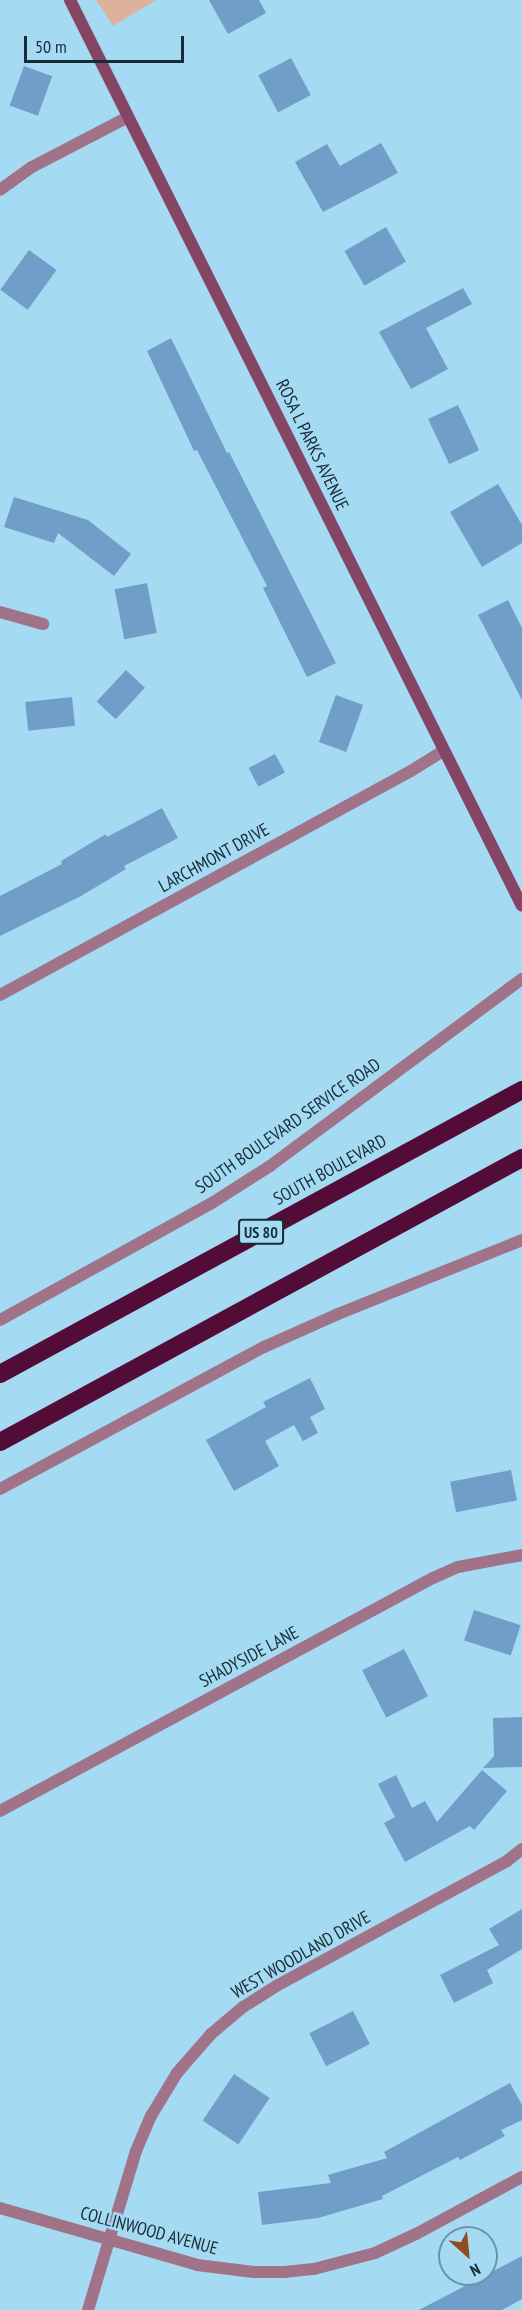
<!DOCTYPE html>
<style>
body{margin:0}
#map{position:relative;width:522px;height:2310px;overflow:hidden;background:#a5daf3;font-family:"PT Sans Narrow",sans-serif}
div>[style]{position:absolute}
.green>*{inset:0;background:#ddb29c}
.building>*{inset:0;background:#719dc9;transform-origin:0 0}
.street>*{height:12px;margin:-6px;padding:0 6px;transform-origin:6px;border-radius:6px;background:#a07389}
.secondary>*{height:12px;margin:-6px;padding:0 6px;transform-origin:6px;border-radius:6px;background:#854666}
.highway>*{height:18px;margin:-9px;padding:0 9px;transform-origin:9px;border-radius:9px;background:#530b37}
span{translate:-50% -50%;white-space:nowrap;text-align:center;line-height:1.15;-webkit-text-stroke:5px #a5daf3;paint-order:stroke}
.shield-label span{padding:2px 4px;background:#a5daf3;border:2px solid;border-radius:4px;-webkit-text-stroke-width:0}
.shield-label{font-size:16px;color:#172c36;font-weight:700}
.street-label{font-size:18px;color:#172c36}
.north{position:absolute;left:438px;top:2226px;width:60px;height:60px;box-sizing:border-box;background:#a5daf3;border:2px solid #6c94a7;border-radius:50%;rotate:153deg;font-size:16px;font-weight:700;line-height:24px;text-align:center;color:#172c36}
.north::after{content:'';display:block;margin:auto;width:21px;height:27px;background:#904b21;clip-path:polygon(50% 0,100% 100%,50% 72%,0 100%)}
.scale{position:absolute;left:24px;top:36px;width:160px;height:27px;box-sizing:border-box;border:3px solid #172c36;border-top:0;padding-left:8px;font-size:18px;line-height:21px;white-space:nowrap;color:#172c36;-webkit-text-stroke:4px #a5daf3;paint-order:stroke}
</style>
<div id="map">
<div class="green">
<i style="clip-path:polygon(96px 0,156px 0,113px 26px)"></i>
</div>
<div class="building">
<i style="clip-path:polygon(209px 0,259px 0,266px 13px,228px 34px)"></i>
<i style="left:291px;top:58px;width:42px;height:37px;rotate:62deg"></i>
<i style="left:24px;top:66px;width:30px;height:42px;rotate:20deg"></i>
<i style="clip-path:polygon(381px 143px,398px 173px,323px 212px,295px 162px,327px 144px,340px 166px)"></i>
<i style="left:386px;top:227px;width:40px;height:48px;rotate:60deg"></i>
<i style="left:29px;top:250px;width:34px;height:49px;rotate:36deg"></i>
<i style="clip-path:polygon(463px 288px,472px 304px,426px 328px,448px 369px,411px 389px,379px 332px)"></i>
<i style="clip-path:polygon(171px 338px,227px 453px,229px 452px,258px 509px,336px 663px,307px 677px,263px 588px,267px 586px,197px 450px,194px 451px,147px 351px)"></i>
<i style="left:458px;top:405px;width:50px;height:33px;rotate:65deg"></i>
<i style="clip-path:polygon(498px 484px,522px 525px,522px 543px,482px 567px,450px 512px)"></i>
<i style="clip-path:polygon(14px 497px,88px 520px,131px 554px,114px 576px,58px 533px,54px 543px,4px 527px)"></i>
<i style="left:147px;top:583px;width:51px;height:33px;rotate:79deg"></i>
<i style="clip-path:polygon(508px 600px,522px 628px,522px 700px,478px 615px)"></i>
<i style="left:126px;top:670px;width:26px;height:43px;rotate:43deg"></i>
<i style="left:336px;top:695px;width:29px;height:50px;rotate:20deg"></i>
<i style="left:72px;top:697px;width:29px;height:47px;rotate:84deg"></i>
<i style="left:275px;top:754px;width:21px;height:30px;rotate:62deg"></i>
<i style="clip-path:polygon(162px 808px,178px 838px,124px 866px,126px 869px,81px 896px,0 936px,0 896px,62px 864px,61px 861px,106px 834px,107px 837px)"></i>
<i style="clip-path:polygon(310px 1378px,325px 1409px,310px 1417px,318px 1433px,303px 1441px,294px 1425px,265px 1441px,279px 1466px,234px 1491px,206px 1440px,266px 1407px,263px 1402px)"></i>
<i style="left:511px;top:1470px;width:31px;height:62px;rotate:79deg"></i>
<i style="left:474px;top:1610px;width:49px;height:32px;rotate:18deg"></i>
<i style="left:404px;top:1649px;width:53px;height:47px;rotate:63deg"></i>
<i style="clip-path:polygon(522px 1717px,522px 1767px,483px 1768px,494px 1756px,493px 1718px)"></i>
<i style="clip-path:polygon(482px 1770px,507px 1791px,474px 1830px,470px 1826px,405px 1862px,384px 1823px,395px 1817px,378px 1784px,396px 1775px,412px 1808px,425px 1801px,437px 1822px)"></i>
<i style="clip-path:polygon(522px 1909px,522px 1949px,487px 1970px,493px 1983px,454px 2003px,440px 1975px,499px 1945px,489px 1929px)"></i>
<i style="left:353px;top:2011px;width:37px;height:49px;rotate:63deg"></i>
<i style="left:234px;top:2074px;width:43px;height:56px;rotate:34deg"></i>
<i style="clip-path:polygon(510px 2083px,522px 2105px,522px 2120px,501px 2130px,505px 2136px,460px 2160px,458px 2157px,382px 2196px,383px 2199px,318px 2218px,262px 2225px,258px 2192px,331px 2183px,328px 2175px,387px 2158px,384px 2152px)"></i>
<i style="clip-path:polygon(522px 2256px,522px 2299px,502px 2310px,419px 2310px)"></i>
</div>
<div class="street">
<i style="left:0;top:190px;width:39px;rotate:-36deg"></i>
<i style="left:32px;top:167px;width:108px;rotate:-27.5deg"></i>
<i style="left:0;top:612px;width:45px;rotate:15.6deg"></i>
<i style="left:0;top:995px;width:468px;rotate:-28.6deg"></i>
<i style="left:411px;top:771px;width:38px;rotate:-32deg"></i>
<i style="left:0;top:1320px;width:242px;rotate:-28.9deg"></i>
<i style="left:212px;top:1203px;width:69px;rotate:-32.5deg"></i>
<i style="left:270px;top:1166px;width:314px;rotate:-36.6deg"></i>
<i style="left:0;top:1489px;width:300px;rotate:-28.3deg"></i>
<i style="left:264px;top:1347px;width:81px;rotate:-24deg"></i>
<i style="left:338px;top:1314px;width:198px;rotate:-21.9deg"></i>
<i style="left:0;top:1811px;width:492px;rotate:-28.3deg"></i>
<i style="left:433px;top:1578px;width:27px;rotate:-24deg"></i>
<i style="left:458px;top:1567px;width:65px;rotate:-10.6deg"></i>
<i style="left:0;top:2208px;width:205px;rotate:16.1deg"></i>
<i style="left:197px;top:2265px;width:57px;rotate:7deg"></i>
<i style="left:254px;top:2272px;width:30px"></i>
<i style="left:284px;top:2272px;width:30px;rotate:-6deg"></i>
<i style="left:314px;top:2269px;width:63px;rotate:-14.7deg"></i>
<i style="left:375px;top:2253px;width:45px;rotate:-24.9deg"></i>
<i style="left:416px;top:2234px;width:120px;rotate:-28.3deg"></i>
<i style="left:88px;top:2310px;width:166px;rotate:-73.2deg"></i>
<i style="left:136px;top:2151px;width:38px;rotate:-67deg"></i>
<i style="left:151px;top:2116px;width:50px;rotate:-58.8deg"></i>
<i style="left:177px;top:2073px;width:52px;rotate:-48.9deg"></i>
<i style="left:211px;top:2034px;width:42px;rotate:-40.2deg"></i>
<i style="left:243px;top:2007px;width:41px;rotate:-32.2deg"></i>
<i style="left:278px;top:1985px;width:260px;rotate:-28.4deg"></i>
<i style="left:507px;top:1861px;width:19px;rotate:-39deg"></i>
</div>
<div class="secondary">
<i style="left:70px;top:0;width:1012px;rotate:63.49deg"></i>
</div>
<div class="highway">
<i style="left:0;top:1374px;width:594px;rotate:-28.55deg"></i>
<i style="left:0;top:1442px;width:594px;rotate:-28.55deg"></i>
</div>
<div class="shield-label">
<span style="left:261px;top:1232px">US 80</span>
</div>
<div class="street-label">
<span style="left:312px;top:445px;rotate:64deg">ROSA L PARKS AVENUE</span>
<span style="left:214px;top:858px;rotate:-29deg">LARCHMONT DRIVE</span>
<span style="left:288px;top:1126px;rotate:-35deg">SOUTH BOULEVARD SERVICE ROAD</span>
<span style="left:330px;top:1170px;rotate:-29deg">SOUTH BOULEVARD</span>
<span style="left:249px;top:1657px;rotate:-28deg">SHADYSIDE LANE</span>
<span style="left:301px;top:1955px;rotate:-30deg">WEST WOODLAND DRIVE</span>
<span style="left:149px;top:2231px;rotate:15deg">COLLINWOOD AVENUE</span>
</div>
<div class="north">N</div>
<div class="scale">50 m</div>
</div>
